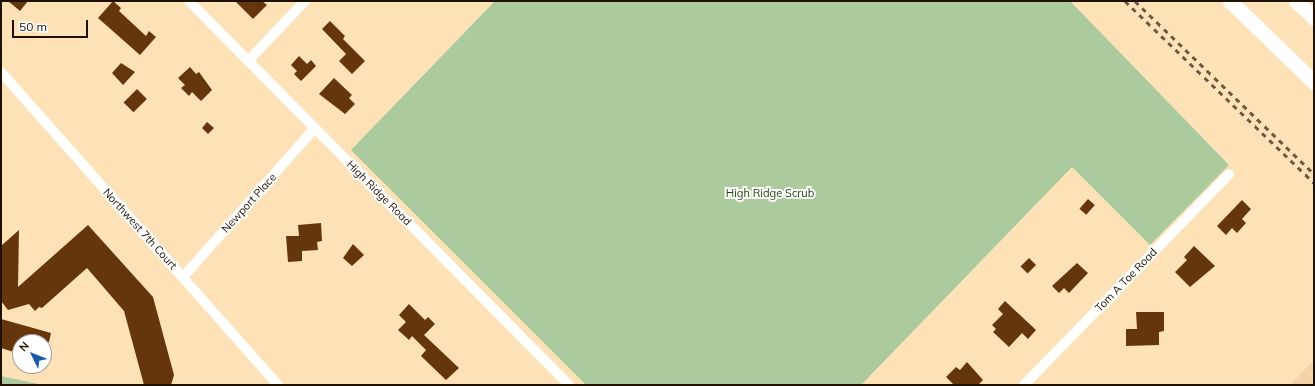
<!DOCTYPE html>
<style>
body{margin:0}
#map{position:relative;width:1315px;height:386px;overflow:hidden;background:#fde1b7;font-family:Mulish,sans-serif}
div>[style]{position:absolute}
.built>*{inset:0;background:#f4d4a7}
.green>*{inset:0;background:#abcb9e}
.building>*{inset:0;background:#65360c;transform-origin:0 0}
.minor>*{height:10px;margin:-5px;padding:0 5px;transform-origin:5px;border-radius:5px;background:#fff}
.highway>*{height:15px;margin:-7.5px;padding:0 7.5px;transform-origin:7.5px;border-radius:7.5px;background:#fff}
.rail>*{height:3px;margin-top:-1.5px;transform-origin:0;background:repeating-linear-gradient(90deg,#6d5b41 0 5px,transparent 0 10px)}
span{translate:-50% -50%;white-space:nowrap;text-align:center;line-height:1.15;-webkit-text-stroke:4px #fff;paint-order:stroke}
.street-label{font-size:11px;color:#1e1100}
.park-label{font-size:11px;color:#1b4304}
.frame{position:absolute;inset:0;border:2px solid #1e1100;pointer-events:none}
.north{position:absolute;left:12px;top:334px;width:40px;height:40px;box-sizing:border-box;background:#fff;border:1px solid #a5a099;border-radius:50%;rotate:313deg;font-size:11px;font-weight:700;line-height:16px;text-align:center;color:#1e1100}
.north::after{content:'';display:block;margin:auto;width:14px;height:18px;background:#1c59aa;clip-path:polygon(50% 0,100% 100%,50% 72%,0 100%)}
.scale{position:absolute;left:12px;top:20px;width:76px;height:18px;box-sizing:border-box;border:2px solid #1e1100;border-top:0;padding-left:5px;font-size:12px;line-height:14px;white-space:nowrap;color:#1e1100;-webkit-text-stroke:3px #fff;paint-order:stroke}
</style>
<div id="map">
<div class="built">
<i style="clip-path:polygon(1314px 360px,1314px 385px,1290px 385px)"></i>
</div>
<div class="green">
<i style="clip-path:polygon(495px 1px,1070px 1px,1229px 165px,1150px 245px,1072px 167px,861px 385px,586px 385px,351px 150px)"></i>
<i style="clip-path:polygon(1px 376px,43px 385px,1px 385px)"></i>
</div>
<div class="building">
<i style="clip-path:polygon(8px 1px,28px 1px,20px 11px)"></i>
<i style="clip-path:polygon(113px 1px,121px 8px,119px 11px,146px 36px,149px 31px,156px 37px,140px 55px,98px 18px)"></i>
<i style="clip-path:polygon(235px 1px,262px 1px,267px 5px,253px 19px)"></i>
<i style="clip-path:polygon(330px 21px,345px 36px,343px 39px,365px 61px,352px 74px,339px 61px,346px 54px,322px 29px)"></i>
<i style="clip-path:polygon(299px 56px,307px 64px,311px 60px,316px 66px,301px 81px,294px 74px,297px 71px,291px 65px)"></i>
<i style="clip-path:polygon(121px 63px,135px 72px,123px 85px,112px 73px)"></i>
<i style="clip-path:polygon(190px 67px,196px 74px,199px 72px,212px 90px,201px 101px,192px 92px,189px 96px,181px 88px,185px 85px,178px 78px)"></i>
<i style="clip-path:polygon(334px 78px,352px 95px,349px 98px,355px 104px,345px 114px,319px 94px)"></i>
<i style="left:137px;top:89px;width:14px;height:19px;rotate:45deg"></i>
<i style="clip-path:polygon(207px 122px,214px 128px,208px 134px,202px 128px)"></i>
<i style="left:1088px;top:199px;width:9px;height:13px;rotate:41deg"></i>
<i style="clip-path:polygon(1242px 200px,1251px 209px,1242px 219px,1246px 223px,1237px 233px,1232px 228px,1226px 235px,1217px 226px)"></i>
<i style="clip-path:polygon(321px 223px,322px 241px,317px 242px,318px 250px,302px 251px,302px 261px,288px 262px,286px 236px,299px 236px,298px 225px)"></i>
<i style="clip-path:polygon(88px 225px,153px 297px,174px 375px,171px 385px,144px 385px,124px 311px,87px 268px,42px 308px,39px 307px,35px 311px,29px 304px,8px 310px,1px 301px,1px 246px,19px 230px,18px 287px)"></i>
<i style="clip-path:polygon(353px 244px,364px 255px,352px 266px,343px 258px)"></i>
<i style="clip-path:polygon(1194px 246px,1215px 266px,1190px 287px,1175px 272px,1187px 260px,1184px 257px)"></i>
<i style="left:1029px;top:258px;width:10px;height:12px;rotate:45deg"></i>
<i style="clip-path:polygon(1077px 263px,1088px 273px,1069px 293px,1064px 288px,1059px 293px,1052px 286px)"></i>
<i style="clip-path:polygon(1005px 301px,1036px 330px,1028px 339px,1022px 333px,1009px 347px,993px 332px,996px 329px,992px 325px,1003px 314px,998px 309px)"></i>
<i style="clip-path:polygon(409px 304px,425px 320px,428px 317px,435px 324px,424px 335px,459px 368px,446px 380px,421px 356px,426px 350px,412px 336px,409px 340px,398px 330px,406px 322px,399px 315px)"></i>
<i style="clip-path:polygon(1136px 312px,1164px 312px,1164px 331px,1159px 332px,1159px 345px,1126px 346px,1126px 329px,1137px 329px)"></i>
<i style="clip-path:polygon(1px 319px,51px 333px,49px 342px,20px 342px,20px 354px,1px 348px)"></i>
<i style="clip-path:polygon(967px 362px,983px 380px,978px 385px,954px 385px,946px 377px,956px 367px,960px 370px)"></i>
</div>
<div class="minor">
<i style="left:189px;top:1px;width:540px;rotate:45.3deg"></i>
<i style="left:248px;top:61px;width:83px;rotate:-46.5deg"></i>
<i style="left:1px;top:72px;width:418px;rotate:48.5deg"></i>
<i style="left:183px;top:277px;width:199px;rotate:-48.5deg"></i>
<i style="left:1024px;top:385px;width:294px;rotate:-45.8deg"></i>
</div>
<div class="highway">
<i style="left:1230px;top:1px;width:117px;rotate:44deg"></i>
<i style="left:1296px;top:1px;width:25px;rotate:43deg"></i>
</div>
<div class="rail">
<i style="left:1125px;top:1px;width:262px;rotate:43.9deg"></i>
<i style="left:1135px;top:1px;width:249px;rotate:44deg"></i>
</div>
<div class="street-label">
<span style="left:379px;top:193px;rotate:45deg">High Ridge Road</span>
<span style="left:249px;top:203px;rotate:-48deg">Newport Place</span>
<span style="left:140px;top:229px;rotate:48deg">Northwest 7th Court</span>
<span style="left:1126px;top:280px;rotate:-46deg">Tom A Toe Road</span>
</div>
<div class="park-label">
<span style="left:770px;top:193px">High Ridge Scrub</span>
</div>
<div class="frame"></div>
<div class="north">N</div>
<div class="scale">50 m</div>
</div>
